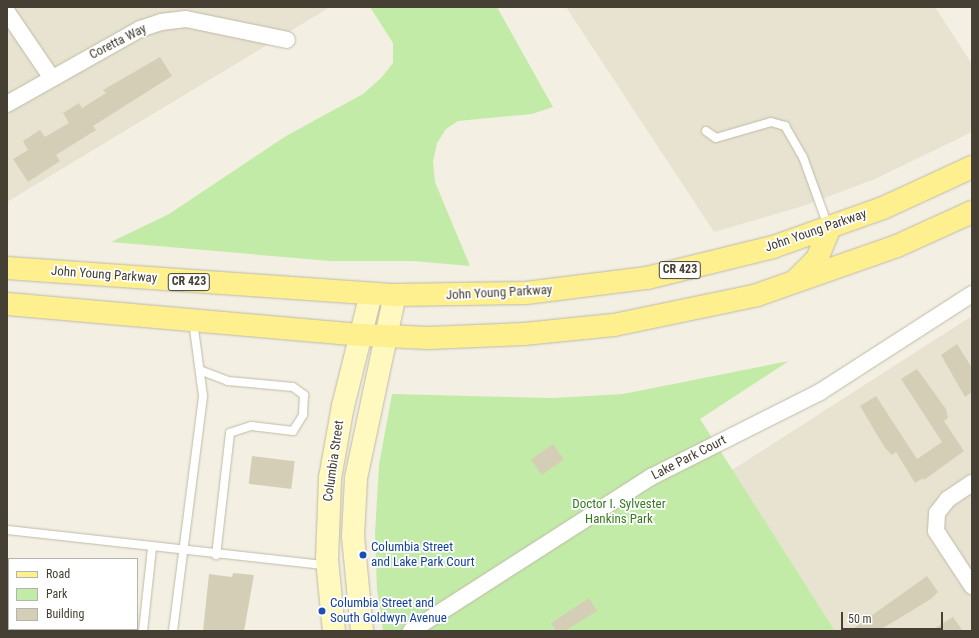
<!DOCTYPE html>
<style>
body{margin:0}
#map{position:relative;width:979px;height:638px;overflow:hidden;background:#f3f0e3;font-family:"Roboto Condensed",sans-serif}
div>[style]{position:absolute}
.residential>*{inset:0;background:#e7e3d0}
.green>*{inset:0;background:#c3eba8}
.building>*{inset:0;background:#d5ceb7;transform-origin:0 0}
.roads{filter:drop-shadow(0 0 1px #bfbaa5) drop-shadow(0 0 1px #bfbaa5)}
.lane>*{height:8px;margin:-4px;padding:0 4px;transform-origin:4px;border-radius:4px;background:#fff}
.street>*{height:16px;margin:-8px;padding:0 8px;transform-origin:8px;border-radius:8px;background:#fff}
.secondary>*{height:22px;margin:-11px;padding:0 11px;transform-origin:11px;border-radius:11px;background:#fff9c0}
.primary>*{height:22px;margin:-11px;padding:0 11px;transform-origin:11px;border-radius:11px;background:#fff08f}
.dots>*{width:11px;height:11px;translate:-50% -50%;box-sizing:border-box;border:2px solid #fff;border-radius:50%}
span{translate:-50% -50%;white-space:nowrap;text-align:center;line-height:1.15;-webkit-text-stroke:3.5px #fff;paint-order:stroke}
.shield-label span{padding:1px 3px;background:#fff;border:1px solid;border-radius:3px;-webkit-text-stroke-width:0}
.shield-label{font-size:12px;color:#454033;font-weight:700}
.street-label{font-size:13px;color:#454033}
.park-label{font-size:13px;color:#377a22}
.transit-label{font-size:13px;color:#164399}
.left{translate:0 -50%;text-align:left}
.frame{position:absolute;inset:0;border:8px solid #454033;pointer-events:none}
.legend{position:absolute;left:8px;top:558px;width:130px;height:72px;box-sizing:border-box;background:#fff;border:1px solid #b5b3ad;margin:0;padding:5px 7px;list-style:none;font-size:12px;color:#454033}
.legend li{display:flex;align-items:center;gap:8px;height:20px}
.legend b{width:20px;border:1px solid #b5b3ad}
.scale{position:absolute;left:841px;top:612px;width:102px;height:18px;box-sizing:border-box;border:2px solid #454033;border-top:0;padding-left:5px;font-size:12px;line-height:14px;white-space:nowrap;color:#454033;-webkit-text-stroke:3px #fff;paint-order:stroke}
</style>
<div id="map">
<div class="residential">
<i style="clip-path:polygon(7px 7px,330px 7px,7px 202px)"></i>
<i style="clip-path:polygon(566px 7px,935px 7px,972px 64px,972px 132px,875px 179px,803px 206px,714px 232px)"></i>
<i style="clip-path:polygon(972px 316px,972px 631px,835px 631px,732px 470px)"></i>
</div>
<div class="green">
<i style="clip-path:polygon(370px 7px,497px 7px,553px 107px,532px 114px,458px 121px,446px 129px,437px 143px,433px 162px,435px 182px,470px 266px,413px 261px,330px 261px,111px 242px,169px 214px,286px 136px,363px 94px,381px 78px,393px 63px,393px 43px)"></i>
<i style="clip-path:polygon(789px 361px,700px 419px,835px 631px,383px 631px,377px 590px,375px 533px,379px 465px,392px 394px,553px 398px,623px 394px)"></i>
</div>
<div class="building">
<i style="clip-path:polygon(160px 57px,172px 76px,93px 126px,96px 130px,56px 155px,60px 161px,28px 182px,13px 159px,28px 150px,23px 141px,40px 130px,45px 137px,69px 123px,63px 113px,79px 103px,82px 108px,106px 93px,103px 90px)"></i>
<i style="clip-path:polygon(957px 344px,972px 368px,972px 392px,965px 397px,941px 355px)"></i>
<i style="clip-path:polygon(917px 369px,946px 409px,948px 418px,944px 421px,964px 451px,924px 480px,923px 478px,915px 483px,896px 452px,892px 455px,885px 448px,860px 406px,876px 396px,917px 459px,942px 442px,901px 379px)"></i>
<i style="left:553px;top:444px;width:19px;height:27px;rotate:55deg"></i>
<i style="left:252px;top:456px;width:43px;height:28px;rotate:7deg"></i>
<i style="clip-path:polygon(233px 573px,254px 575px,244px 631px,203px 631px,209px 574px,232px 577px)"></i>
<i style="clip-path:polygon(927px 576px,938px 592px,931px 599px,878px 631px,850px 631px)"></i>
<i style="clip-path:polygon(589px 598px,597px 611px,565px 631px,556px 631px,551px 623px)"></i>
<i style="clip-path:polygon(953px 617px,963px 631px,931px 631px)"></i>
</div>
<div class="roads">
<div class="lane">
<i style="left:706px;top:131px;width:12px;rotate:35deg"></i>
<i style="left:716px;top:138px;width:57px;rotate:-16.2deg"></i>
<i style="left:771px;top:122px;width:15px;rotate:16deg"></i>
<i style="left:785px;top:126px;width:36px;rotate:60deg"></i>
<i style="left:803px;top:157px;width:73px;rotate:70.1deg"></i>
<i style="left:202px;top:371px;width:28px;rotate:21deg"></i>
<i style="left:228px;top:381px;width:65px;rotate:5.3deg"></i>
<i style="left:293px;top:387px;width:14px;rotate:36deg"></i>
<i style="left:304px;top:395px;width:20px;rotate:93deg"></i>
<i style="left:303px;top:415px;width:19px;rotate:122deg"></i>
<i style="left:293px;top:431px;width:42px;rotate:-173.2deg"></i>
<i style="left:251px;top:426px;width:22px;rotate:162deg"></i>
<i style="left:230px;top:433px;width:123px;rotate:96.5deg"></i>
<i style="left:7px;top:530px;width:321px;rotate:6.3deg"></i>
<i style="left:143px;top:631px;width:83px;rotate:-83.8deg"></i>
<i style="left:173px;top:631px;width:237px;rotate:-82.7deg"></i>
<i style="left:203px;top:396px;width:76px;rotate:-97.6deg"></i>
</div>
<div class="street">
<i style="left:7px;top:12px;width:78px;rotate:55.9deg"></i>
<i style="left:7px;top:104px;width:153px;rotate:-29.4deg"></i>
<i style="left:140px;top:29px;width:22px;rotate:-18deg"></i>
<i style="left:161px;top:22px;width:25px;rotate:-7deg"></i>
<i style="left:186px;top:19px;width:103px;rotate:11.7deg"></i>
<i style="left:972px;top:483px;width:29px;rotate:146deg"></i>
<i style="left:948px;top:499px;width:18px;rotate:128deg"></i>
<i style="left:937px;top:513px;width:18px;rotate:93deg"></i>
<i style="left:936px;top:531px;width:66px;rotate:56.8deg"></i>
<i style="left:411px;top:631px;width:285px;rotate:-32.7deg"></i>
<i style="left:651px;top:477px;width:189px;rotate:-26.7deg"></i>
<i style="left:820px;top:392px;width:181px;rotate:-32.8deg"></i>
</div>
<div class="secondary">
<i style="left:334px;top:631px;width:71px;rotate:-95.6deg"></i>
<i style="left:327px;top:560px;width:82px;rotate:-87.9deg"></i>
<i style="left:330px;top:478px;width:73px;rotate:-79.8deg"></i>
<i style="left:343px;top:406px;width:115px;rotate:-76deg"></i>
<i style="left:362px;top:631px;width:95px;rotate:-95.4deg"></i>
<i style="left:353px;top:536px;width:58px;rotate:-87deg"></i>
<i style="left:356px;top:478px;width:187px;rotate:-78deg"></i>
</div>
<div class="primary">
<i style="left:7px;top:268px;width:389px;rotate:4deg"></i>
<i style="left:395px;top:295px;width:131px;rotate:-0.9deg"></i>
<i style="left:526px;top:293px;width:122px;rotate:-7.1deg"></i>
<i style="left:647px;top:278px;width:130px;rotate:-13.8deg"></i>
<i style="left:773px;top:247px;width:117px;rotate:-19.5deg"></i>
<i style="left:883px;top:208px;width:98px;rotate:-24.7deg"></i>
<i style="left:796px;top:280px;width:30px;rotate:-45deg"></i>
<i style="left:817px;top:259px;width:32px;rotate:-68deg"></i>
<i style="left:7px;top:304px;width:357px;rotate:5deg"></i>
<i style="left:363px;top:335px;width:66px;rotate:2.6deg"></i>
<i style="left:429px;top:338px;width:95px;rotate:-2.4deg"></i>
<i style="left:524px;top:334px;width:90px;rotate:-5.7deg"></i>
<i style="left:614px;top:325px;width:146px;rotate:-11.8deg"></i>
<i style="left:757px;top:295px;width:148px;rotate:-19.3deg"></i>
<i style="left:897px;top:246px;width:82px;rotate:-24.4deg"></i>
</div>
</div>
<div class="dots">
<i style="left:363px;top:555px;background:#1a4fb4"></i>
<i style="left:322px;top:611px;background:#1a4fb4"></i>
</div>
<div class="shield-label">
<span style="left:680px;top:270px">CR 423</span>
<span style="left:189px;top:282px">CR 423</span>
</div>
<div class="street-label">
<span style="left:118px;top:42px;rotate:-27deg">Coretta Way</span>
<span style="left:816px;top:231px;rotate:-19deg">John Young Parkway</span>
<span style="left:104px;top:275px;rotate:4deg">John Young Parkway</span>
<span style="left:499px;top:293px;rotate:-3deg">John Young Parkway</span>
<span style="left:689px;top:458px;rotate:-27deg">Lake Park Court</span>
<span style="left:334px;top:461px;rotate:-82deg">Columbia Street</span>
</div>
<div class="park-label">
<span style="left:619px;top:512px">Doctor I. Sylvester<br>Hankins Park</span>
</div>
<div class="transit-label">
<span class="left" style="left:371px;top:555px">Columbia Street<br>and Lake Park Court</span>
<span class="left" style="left:330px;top:611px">Columbia Street and<br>South Goldwyn Avenue</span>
</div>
<div class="frame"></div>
<ul class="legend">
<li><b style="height:5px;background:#fff08f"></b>Road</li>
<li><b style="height:11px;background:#c3eba8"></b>Park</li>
<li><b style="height:11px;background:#d5ceb7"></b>Building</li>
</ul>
<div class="scale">50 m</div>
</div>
